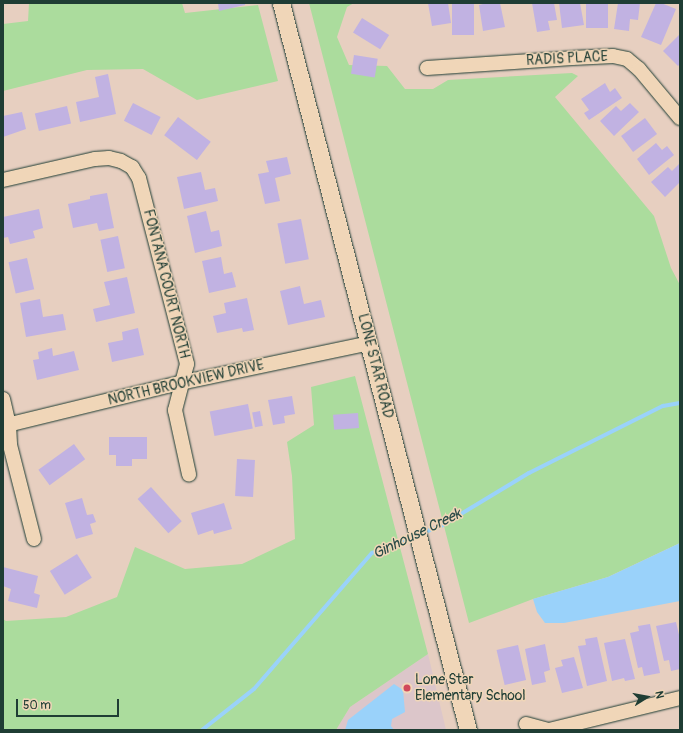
<!DOCTYPE html>
<style>
body{margin:0}
#map{position:relative;width:683px;height:733px;overflow:hidden;background:#e7cfc0;font-family:Pangolin,sans-serif}
div>[style]{position:absolute}
.built>*{inset:0;background:#dcc6ca}
.green>*{inset:0;background:#abdc9d}
.water>*{inset:0;background:#9ad2fa}
.stream>*{height:4px;margin:-2px;padding:0 2px;transform-origin:2px;border-radius:2px;background:#9ad2fa}
.building>*{inset:0;background:#c1b2e2;transform-origin:0 0}
.roads{filter:drop-shadow(0 0 1px #1f3d34) drop-shadow(0 0 1px #1f3d34)}
.minor>*{height:14px;margin:-7px;padding:0 7px;transform-origin:7px;border-radius:7px;background:#f0d6b8}
.tertiary>*{height:17px;margin:-8.5px;padding:0 8.5px;transform-origin:8.5px;border-radius:8.5px;background:#f0d6b8}
.dots>*{width:11px;height:11px;translate:-50% -50%;box-sizing:border-box;border:2px solid #f0d6b8;border-radius:50%}
span{translate:-50% -50%;white-space:nowrap;text-align:center;line-height:1.15;-webkit-text-stroke:3px #f0d6b8;paint-order:stroke}
.street-label{font-size:14px;color:#1f3d34}
.poi-label{font-size:14px;color:#1f3d34}
.left{translate:0 -50%;text-align:left}
.water-label{font-size:15px;color:#2b4c48;font-style:italic}
.frame{position:absolute;inset:0;border:4px solid #1f3d34;pointer-events:none}
.north{position:absolute;left:627px;top:677px;width:40px;height:40px;-webkit-text-stroke:3px #f0d6b8;paint-order:stroke;rotate:79deg;font-size:11px;font-weight:700;line-height:16px;text-align:center;color:#1f3d34}
.north::after{content:'';display:block;margin:auto;width:14px;height:18px;background:#1f3d34;clip-path:polygon(50% 0,100% 100%,50% 72%,0 100%)}
.scale{position:absolute;left:16px;top:699px;width:103px;height:18px;box-sizing:border-box;border:2px solid #1f3d34;border-top:0;padding-left:5px;font-size:12px;line-height:14px;white-space:nowrap;color:#1f3d34;-webkit-text-stroke:3px #f0d6b8;paint-order:stroke}
</style>
<div id="map">
<div class="built">
<i style="clip-path:polygon(428px 654px,446px 730px,336px 730px,350px 707px)"></i>
</div>
<div class="green">
<i style="clip-path:polygon(29px 3px,182px 3px,185px 13px,258px 5px,278px 81px,197px 100px,143px 69px,87px 70px,3px 91px,3px 24px,28px 21px)"></i>
<i style="clip-path:polygon(309px 3px,354px 3px,347px 7px,337px 37px,349px 65px,387px 66px,405px 89px,433px 89px,448px 80px,572px 73px,578px 76px,555px 97px,654px 216px,671px 268px,680px 285px,680px 543px,608px 577px,533px 599px,469px 623px)"></i>
<i style="clip-path:polygon(355px 376px,428px 654px,350px 707px,336px 730px,3px 730px,3px 619px,6px 621px,66px 617px,117px 597px,135px 547px,185px 569px,242px 564px,295px 539px,292px 476px,287px 442px,314px 425px,311px 387px)"></i>
</div>
<div class="water">
<i style="clip-path:polygon(680px 543px,680px 601px,564px 623px,545px 623px,537px 612px,533px 599px,608px 577px)"></i>
<i style="clip-path:polygon(394px 684px,403px 690px,405px 712px,392px 719px,391px 726px,394px 730px,345px 730px,348px 720px)"></i>
</div>
<div class="stream">
<i style="left:422px;top:533px;width:20px;rotate:-20deg"></i>
<i style="left:441px;top:526px;width:103px;rotate:-31.1deg"></i>
<i style="left:529px;top:473px;width:150px;rotate:-26.6deg"></i>
<i style="left:663px;top:406px;width:17px;rotate:-10deg"></i>
<i style="left:202px;top:730px;width:66px;rotate:-38.3deg"></i>
<i style="left:254px;top:689px;width:180px;rotate:-49.1deg"></i>
<i style="left:372px;top:553px;width:45px;rotate:-22deg"></i>
</div>
<div class="building">
<i style="clip-path:polygon(218px 3px,245px 3px,245px 5px,219px 11px)"></i>
<i style="clip-path:polygon(428px 3px,448px 3px,451px 23px,432px 26px)"></i>
<i style="left:452px;top:3px;width:22px;height:32px"></i>
<i style="clip-path:polygon(487px 3px,500px 3px,505px 27px,483px 31px,479px 5px)"></i>
<i style="clip-path:polygon(532px 3px,554px 3px,557px 20px,548px 21px,550px 30px,537px 32px)"></i>
<i style="clip-path:polygon(559px 3px,580px 3px,584px 25px,562px 28px)"></i>
<i style="left:586px;top:3px;width:22px;height:25px"></i>
<i style="clip-path:polygon(618px 3px,640px 3px,638px 20px,630px 19px,629px 31px,614px 29px)"></i>
<i style="clip-path:polygon(656px 3px,661px 3px,676px 9px,661px 45px,641px 37px)"></i>
<i style="left:362px;top:18px;width:32px;height:17px;rotate:32deg"></i>
<i style="clip-path:polygon(680px 34px,680px 64px,678px 66px,663px 51px)"></i>
<i style="left:354px;top:55px;width:24px;height:19px;rotate:9deg"></i>
<i style="clip-path:polygon(108px 74px,116px 114px,80px 122px,76px 102px,99px 97px,95px 77px)"></i>
<i style="clip-path:polygon(605px 83px,610px 92px,615px 88px,622px 98px,589px 120px,584px 113px,589px 110px,581px 99px)"></i>
<i style="left:133px;top:103px;width:31px;height:20px;rotate:27deg"></i>
<i style="clip-path:polygon(630px 103px,639px 112px,614px 136px,600px 121px,616px 106px,621px 111px)"></i>
<i style="left:67px;top:106px;width:18px;height:33px;rotate:77deg"></i>
<i style="clip-path:polygon(22px 112px,26px 129px,3px 137px,3px 116px)"></i>
<i style="left:178px;top:117px;width:41px;height:23px;rotate:37deg"></i>
<i style="left:645px;top:118px;width:20px;height:30px;rotate:53deg"></i>
<i style="clip-path:polygon(656px 143px,662px 150px,667px 146px,674px 155px,649px 175px,637px 159px)"></i>
<i style="clip-path:polygon(287px 157px,291px 174px,275px 178px,280px 201px,265px 204px,258px 174px,269px 172px,266px 161px)"></i>
<i style="clip-path:polygon(680px 163px,680px 182px,665px 197px,651px 182px,668px 167px,672px 171px)"></i>
<i style="clip-path:polygon(201px 172px,205px 190px,215px 188px,218px 201px,184px 209px,177px 177px)"></i>
<i style="clip-path:polygon(107px 193px,114px 228px,99px 231px,97px 223px,73px 228px,68px 204px,90px 199px,90px 196px)"></i>
<i style="clip-path:polygon(39px 209px,43px 228px,33px 231px,35px 238px,10px 244px,8px 237px,3px 238px,3px 217px)"></i>
<i style="clip-path:polygon(206px 211px,211px 232px,219px 230px,222px 246px,195px 253px,187px 216px)"></i>
<i style="left:301px;top:219px;width:41px;height:24px;rotate:79deg"></i>
<i style="left:118px;top:236px;width:33px;height:18px;rotate:78deg"></i>
<i style="clip-path:polygon(221px 257px,224px 274px,232px 272px,236px 287px,209px 293px,202px 261px)"></i>
<i style="left:27px;top:258px;width:32px;height:19px;rotate:77deg"></i>
<i style="clip-path:polygon(127px 277px,135px 313px,96px 322px,93px 309px,110px 305px,104px 282px)"></i>
<i style="clip-path:polygon(300px 286px,304px 304px,321px 300px,325px 317px,288px 325px,280px 291px)"></i>
<i style="clip-path:polygon(247px 298px,254px 330px,243px 332px,242px 328px,217px 333px,213px 316px,226px 313px,224px 303px)"></i>
<i style="clip-path:polygon(40px 299px,43px 317px,63px 314px,66px 330px,26px 337px,20px 303px)"></i>
<i style="clip-path:polygon(138px 328px,144px 355px,112px 362px,108px 343px,123px 340px,122px 332px)"></i>
<i style="clip-path:polygon(52px 348px,53px 356px,74px 351px,79px 370px,37px 380px,33px 360px,39px 359px,38px 352px)"></i>
<i style="clip-path:polygon(292px 396px,295px 414px,284px 416px,285px 423px,273px 425px,268px 400px)"></i>
<i style="left:248px;top:404px;width:25px;height:39px;rotate:79deg"></i>
<i style="left:260px;top:411px;width:15px;height:8px;rotate:79deg"></i>
<i style="left:358px;top:413px;width:15px;height:25px;rotate:86deg"></i>
<i style="clip-path:polygon(109px 437px,147px 437px,147px 459px,132px 459px,132px 466px,116px 466px,116px 455px,109px 455px)"></i>
<i style="left:74px;top:444px;width:19px;height:44px;rotate:54deg"></i>
<i style="left:237px;top:459px;width:18px;height:37px;rotate:3deg"></i>
<i style="left:151px;top:487px;width:46px;height:18px;rotate:48deg"></i>
<i style="clip-path:polygon(82px 498px,87px 515px,93px 514px,96px 522px,90px 524px,93px 534px,76px 539px,65px 503px)"></i>
<i style="clip-path:polygon(224px 503px,232px 529px,214px 534px,213px 530px,198px 535px,191px 513px)"></i>
<i style="left:77px;top:554px;width:28px;height:32px;rotate:58deg"></i>
<i style="clip-path:polygon(3px 567px,38px 576px,34px 593px,40px 595px,37px 608px,8px 601px,11px 589px,3px 586px)"></i>
<i style="clip-path:polygon(676px 622px,680px 639px,680px 669px,671px 671px,669px 660px,664px 661px,656px 626px)"></i>
<i style="clip-path:polygon(650px 624px,660px 673px,644px 676px,642px 667px,638px 668px,630px 633px,639px 631px,638px 626px)"></i>
<i style="clip-path:polygon(597px 637px,607px 681px,587px 686px,578px 646px,586px 645px,585px 639px)"></i>
<i style="clip-path:polygon(625px 639px,635px 679px,625px 681px,624px 678px,612px 681px,604px 643px)"></i>
<i style="clip-path:polygon(545px 644px,550px 670px,544px 672px,546px 682px,532px 685px,525px 649px)"></i>
<i style="left:518px;top:645px;width:36px;height:22px;rotate:77deg"></i>
<i style="clip-path:polygon(574px 657px,583px 688px,562px 693px,555px 668px,563px 666px,561px 660px)"></i>
</div>
<div class="roads">
<div class="minor">
<i style="left:427px;top:68px;width:145px;rotate:-3.9deg"></i>
<i style="left:572px;top:58px;width:41px;rotate:-2.8deg"></i>
<i style="left:613px;top:56px;width:14px;rotate:12deg"></i>
<i style="left:627px;top:59px;width:16px;rotate:40deg"></i>
<i style="left:639px;top:69px;width:64px;rotate:50.1deg"></i>
<i style="left:3px;top:180px;width:94px;rotate:-12.9deg"></i>
<i style="left:95px;top:159px;width:14px;rotate:-4deg"></i>
<i style="left:109px;top:158px;width:12px;rotate:14deg"></i>
<i style="left:121px;top:161px;width:13px;rotate:29deg"></i>
<i style="left:132px;top:167px;width:13px;rotate:58deg"></i>
<i style="left:139px;top:178px;width:192px;rotate:75.5deg"></i>
<i style="left:187px;top:364px;width:48px;rotate:104.6deg"></i>
<i style="left:175px;top:410px;width:66px;rotate:77.7deg"></i>
<i style="left:3px;top:399px;width:27px;rotate:77deg"></i>
<i style="left:9px;top:425px;width:20px;rotate:87deg"></i>
<i style="left:10px;top:445px;width:97px;rotate:75.7deg"></i>
<i style="left:3px;top:426px;width:182px;rotate:-13.7deg"></i>
<i style="left:180px;top:383px;width:194px;rotate:-11.9deg"></i>
<i style="left:526px;top:724px;width:24px;rotate:15deg"></i>
<i style="left:549px;top:730px;width:135px;rotate:-13.7deg"></i>
</div>
<div class="tertiary">
<i style="left:281px;top:3px;width:751px;rotate:75.58deg"></i>
</div>
</div>
<div class="dots">
<i style="left:407px;top:688px;background:#d1495b"></i>
</div>
<div class="street-label">
<span style="left:567px;top:59px;rotate:-3deg">RADIS PLACE</span>
<span style="left:166px;top:284px;rotate:76deg">FONTANA COURT NORTH</span>
<span style="left:375px;top:366px;rotate:76deg">LONE STAR ROAD</span>
<span style="left:186px;top:383px;rotate:-13deg">NORTH BROOKVIEW DRIVE</span>
</div>
<div class="poi-label">
<span class="left" style="left:415px;top:688px">Lone Star<br>Elementary School</span>
</div>
<div class="water-label">
<span style="left:417px;top:534px;rotate:-26deg">Ginhouse Creek</span>
</div>
<div class="frame"></div>
<div class="north">N</div>
<div class="scale">50 m</div>
</div>
